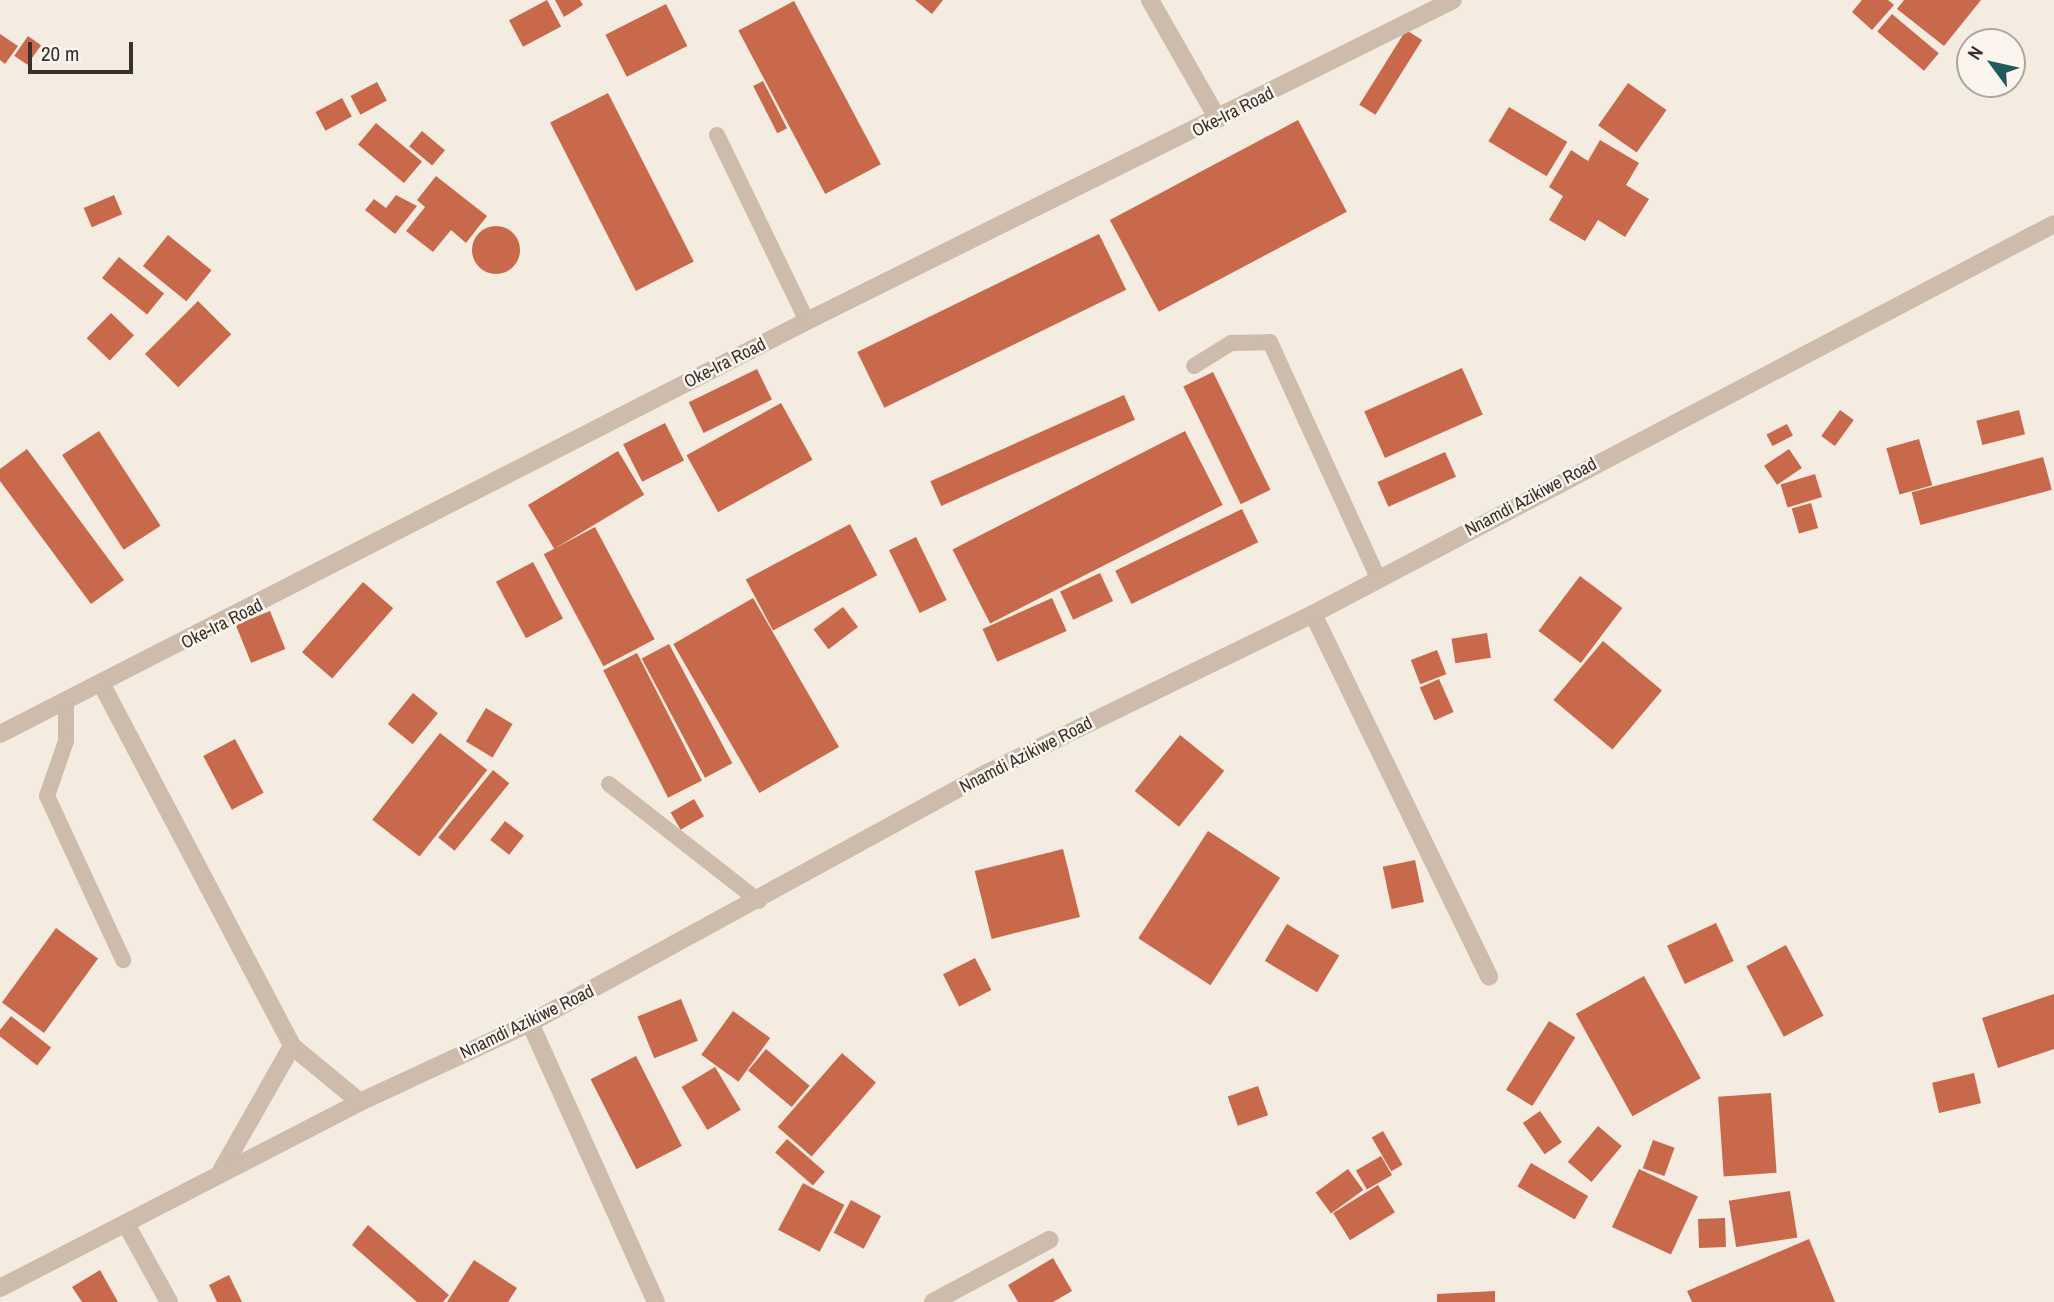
<!DOCTYPE html>
<style>
body{margin:0}
#map{position:relative;width:2054px;height:1302px;overflow:hidden;background:#f4ebe1;font-family:"Archivo Narrow",sans-serif}
div>[style]{position:absolute}
.building>*{inset:0;background:#c8694b;transform-origin:0 0}
.round{border-radius:50%}
.lane>*{height:16px;margin:-8px;padding:0 8px;transform-origin:8px;border-radius:8px;background:#cdbbac}
.street>*{height:18px;margin:-9px;padding:0 9px;transform-origin:9px;border-radius:9px;background:#cdbbac}
span{translate:-50% -50%;white-space:nowrap;text-align:center;line-height:1.15;-webkit-text-stroke:5px #fbf5ee;paint-order:stroke}
.street-label{font-size:18px;color:#3b302b}
.north{position:absolute;left:1956px;top:28px;width:70px;height:70px;box-sizing:border-box;background:#fbf5ee;border:2px solid #aea6a0;border-radius:50%;rotate:303deg;font-size:19px;font-weight:700;line-height:28px;text-align:center;color:#3b302b}
.north::after{content:'';display:block;margin:auto;width:24px;height:32px;background:#1f5a5e;clip-path:polygon(50% 0,100% 100%,50% 72%,0 100%)}
.scale{position:absolute;left:28px;top:42px;width:105px;height:32px;box-sizing:border-box;border:4px solid #3b302b;border-top:0;padding-left:9px;font-size:21px;line-height:24px;white-space:nowrap;color:#3b302b;-webkit-text-stroke:5px #fbf5ee;paint-order:stroke}
</style>
<div id="map">
<div class="building">
<i style="left:547px;top:0;width:30px;height:43px;rotate:62deg"></i>
<i style="clip-path:polygon(555px 0,580px 0,583px 5px,564px 17px)"></i>
<i style="clip-path:polygon(915px 0,943px 0,932px 14px)"></i>
<i style="clip-path:polygon(1862px 0,1888px 0,1894px 5px,1872px 30px,1852px 12px)"></i>
<i style="clip-path:polygon(1904px 0,1981px 0,1944px 46px,1897px 9px)"></i>
<i style="left:794px;top:1px;width:185px;height:63px;rotate:62deg"></i>
<i style="left:666px;top:4px;width:47px;height:68px;rotate:63deg"></i>
<i style="left:1892px;top:14px;width:61px;height:23px;rotate:40deg"></i>
<i style="left:1406px;top:30px;width:19px;height:88px;rotate:32deg"></i>
<i style="clip-path:polygon(0 34px,18px 46px,5px 64px,0 60px)"></i>
<i style="left:28px;top:36px;width:16px;height:24px;rotate:35deg"></i>
<i style="left:763px;top:81px;width:53px;height:11px;rotate:63deg"></i>
<i style="left:377px;top:82px;width:21px;height:30px;rotate:62deg"></i>
<i style="left:1628px;top:83px;width:47px;height:52px;rotate:35deg"></i>
<i style="left:608px;top:93px;width:189px;height:65px;rotate:63deg"></i>
<i style="left:342px;top:98px;width:21px;height:30px;rotate:62deg"></i>
<i style="left:1509px;top:107px;width:68px;height:40px;rotate:31deg"></i>
<i style="left:1298px;top:120px;width:104px;height:213px;rotate:62deg"></i>
<i style="left:376px;top:123px;width:60px;height:28px;rotate:40deg"></i>
<i style="left:422px;top:131px;width:30px;height:20px;rotate:40deg"></i>
<i style="clip-path:polygon(1600px 140px,1639px 163px,1626px 185px,1649px 199px,1625px 237px,1598px 220px,1585px 241px,1549px 220px,1563px 196px,1549px 187px,1571px 150px,1588px 161px)"></i>
<i style="clip-path:polygon(436px 176px,487px 216px,466px 243px,451px 230px,433px 252px,406px 231px,425px 207px,417px 200px)"></i>
<i style="left:114px;top:195px;width:21px;height:33px;rotate:67deg"></i>
<i style="clip-path:polygon(396px 195px,417px 206px,395px 234px,365px 210px,374px 199px,386px 208px)"></i>
<i class="round" style="left:472px;top:226px;width:48px;height:48px"></i>
<i style="left:1099px;top:234px;width:62px;height:269px;rotate:64deg"></i>
<i style="left:168px;top:235px;width:56px;height:40px;rotate:39deg"></i>
<i style="left:119px;top:257px;width:58px;height:27px;rotate:39deg"></i>
<i style="left:198px;top:301px;width:47px;height:75px;rotate:45deg"></i>
<i style="left:111px;top:313px;width:32px;height:35px;rotate:44deg"></i>
<i style="left:1462px;top:368px;width:51px;height:107px;rotate:66deg"></i>
<i style="left:757px;top:369px;width:34px;height:76px;rotate:64deg"></i>
<i style="left:1213px;top:372px;width:131px;height:33px;rotate:64deg"></i>
<i style="left:1124px;top:395px;width:27px;height:212px;rotate:66deg"></i>
<i style="left:781px;top:403px;width:65px;height:108px;rotate:61deg"></i>
<i style="left:1840px;top:410px;width:17px;height:32px;rotate:36deg"></i>
<i style="left:2019px;top:410px;width:25px;height:44px;rotate:76deg"></i>
<i style="left:665px;top:423px;width:42px;height:47px;rotate:63deg"></i>
<i style="left:1787px;top:424px;width:13px;height:23px;rotate:63deg"></i>
<i style="left:99px;top:431px;width:113px;height:44px;rotate:57deg"></i>
<i style="left:1185px;top:431px;width:83px;height:261px;rotate:63deg"></i>
<i style="left:1919px;top:439px;width:48px;height:34px;rotate:74deg"></i>
<i style="clip-path:polygon(27px 449px,124px 580px,91px 604px,0 481px,0 469px)"></i>
<i style="left:1789px;top:449px;width:23px;height:30px;rotate:56deg"></i>
<i style="left:618px;top:451px;width:51px;height:105px;rotate:59deg"></i>
<i style="left:1445px;top:452px;width:27px;height:74px;rotate:66deg"></i>
<i style="left:2043px;top:457px;width:34px;height:136px;rotate:75deg"></i>
<i style="left:1815px;top:474px;width:24px;height:36px;rotate:73deg"></i>
<i style="left:1811px;top:503px;width:26px;height:20px;rotate:74deg"></i>
<i style="left:1242px;top:509px;width:37px;height:141px;rotate:64deg"></i>
<i style="left:850px;top:524px;width:58px;height:118px;rotate:62deg"></i>
<i style="left:595px;top:527px;width:127px;height:58px;rotate:62deg"></i>
<i style="left:916px;top:537px;width:70px;height:30px;rotate:64deg"></i>
<i style="left:533px;top:562px;width:64px;height:42px;rotate:62deg"></i>
<i style="left:1100px;top:573px;width:31px;height:44px;rotate:65deg"></i>
<i style="left:1580px;top:576px;width:53px;height:69px;rotate:37deg"></i>
<i style="left:363px;top:582px;width:40px;height:93px;rotate:41deg"></i>
<i style="left:753px;top:598px;width:172px;height:92px;rotate:60deg"></i>
<i style="left:1052px;top:598px;width:36px;height:76px;rotate:66deg"></i>
<i style="left:843px;top:607px;width:25px;height:37px;rotate:53deg"></i>
<i style="left:270px;top:611px;width:41px;height:37px;rotate:68deg"></i>
<i style="left:1487px;top:633px;width:25px;height:36px;rotate:81deg"></i>
<i style="left:1603px;top:641px;width:77px;height:77px;rotate:40deg"></i>
<i style="left:669px;top:644px;width:135px;height:31px;rotate:62deg"></i>
<i style="left:1437px;top:650px;width:26px;height:28px;rotate:69deg"></i>
<i style="left:637px;top:653px;width:143px;height:38px;rotate:63deg"></i>
<i style="left:1439px;top:679px;width:36px;height:21px;rotate:66deg"></i>
<i style="left:413px;top:693px;width:32px;height:40px;rotate:39deg"></i>
<i style="left:486px;top:708px;width:31px;height:39px;rotate:31deg"></i>
<i style="left:440px;top:733px;width:60px;height:110px;rotate:38deg"></i>
<i style="left:1180px;top:735px;width:57px;height:72px;rotate:39deg"></i>
<i style="left:235px;top:739px;width:61px;height:36px;rotate:62deg"></i>
<i style="left:493px;top:770px;width:21px;height:87px;rotate:39deg"></i>
<i style="left:694px;top:799px;width:20px;height:27px;rotate:60deg"></i>
<i style="left:505px;top:821px;width:24px;height:24px;rotate:38deg"></i>
<i style="left:1208px;top:831px;width:86px;height:128px;rotate:33deg"></i>
<i style="left:1063px;top:849px;width:70px;height:91px;rotate:76deg"></i>
<i style="left:1415px;top:860px;width:43px;height:33px;rotate:78deg"></i>
<i style="left:1716px;top:923px;width:42px;height:54px;rotate:65deg"></i>
<i style="left:1287px;top:924px;width:61px;height:43px;rotate:31deg"></i>
<i style="left:56px;top:928px;width:52px;height:92px;rotate:36deg"></i>
<i style="left:1786px;top:945px;width:80px;height:45px;rotate:62deg"></i>
<i style="left:975px;top:958px;width:36px;height:36px;rotate:63deg"></i>
<i style="left:1644px;top:976px;width:117px;height:78px;rotate:61deg"></i>
<i style="clip-path:polygon(2054px 994px,2054px 1049px,1998px 1068px,1982px 1018px)"></i>
<i style="left:681px;top:999px;width:45px;height:47px;rotate:68deg"></i>
<i style="left:733px;top:1011px;width:46px;height:54px;rotate:36deg"></i>
<i style="left:11px;top:1016px;width:51px;height:23px;rotate:38deg"></i>
<i style="left:1549px;top:1021px;width:31px;height:81px;rotate:32deg"></i>
<i style="left:766px;top:1049px;width:57px;height:28px;rotate:40deg"></i>
<i style="left:842px;top:1053px;width:45px;height:98px;rotate:41deg"></i>
<i style="left:636px;top:1056px;width:101px;height:51px;rotate:63deg"></i>
<i style="left:715px;top:1067px;width:50px;height:39px;rotate:59deg"></i>
<i style="left:1974px;top:1073px;width:31px;height:43px;rotate:77deg"></i>
<i style="left:1258px;top:1086px;width:31px;height:32px;rotate:71deg"></i>
<i style="left:1771px;top:1093px;width:80px;height:53px;rotate:86deg"></i>
<i style="left:1540px;top:1111px;width:38px;height:21px;rotate:55deg"></i>
<i style="left:1598px;top:1126px;width:31px;height:47px;rotate:40deg"></i>
<i style="left:1383px;top:1131px;width:39px;height:13px;rotate:60deg"></i>
<i style="left:787px;top:1139px;width:50px;height:18px;rotate:41deg"></i>
<i style="left:1653px;top:1140px;width:23px;height:30px;rotate:20deg"></i>
<i style="left:1381px;top:1156px;width:22px;height:29px;rotate:60deg"></i>
<i style="left:1531px;top:1163px;width:66px;height:27px;rotate:30deg"></i>
<i style="left:1348px;top:1169px;width:26px;height:40px;rotate:54deg"></i>
<i style="left:1639px;top:1169px;width:65px;height:64px;rotate:25deg"></i>
<i style="left:803px;top:1183px;width:47px;height:53px;rotate:28deg"></i>
<i style="left:1378px;top:1185px;width:32px;height:53px;rotate:58deg"></i>
<i style="left:1790px;top:1191px;width:47px;height:62px;rotate:81deg"></i>
<i style="left:851px;top:1200px;width:34px;height:37px;rotate:28deg"></i>
<i style="left:1725px;top:1218px;width:29px;height:27px;rotate:88deg"></i>
<i style="clip-path:polygon(368px 1225px,449px 1295px,443px 1302px,417px 1302px,352px 1245px)"></i>
<i style="clip-path:polygon(1809px 1239px,1835px 1302px,1692px 1302px,1687px 1291px)"></i>
<i style="clip-path:polygon(1053px 1258px,1072px 1291px,1053px 1302px,1018px 1302px,1008px 1285px)"></i>
<i style="clip-path:polygon(474px 1260px,517px 1288px,508px 1302px,447px 1302px)"></i>
<i style="clip-path:polygon(100px 1270px,118px 1302px,82px 1302px,72px 1287px)"></i>
<i style="clip-path:polygon(229px 1275px,242px 1302px,217px 1302px,209px 1285px)"></i>
<i style="clip-path:polygon(1495px 1291px,1495px 1302px,1437px 1302px,1437px 1294px)"></i>
</div>
<div class="lane">
<i style="left:717px;top:135px;width:207px;rotate:64.2deg"></i>
<i style="left:1194px;top:366px;width:44px;rotate:-31.9deg"></i>
<i style="left:1231px;top:343px;width:39px;rotate:-1deg"></i>
<i style="left:1270px;top:342px;width:260px;rotate:65.4deg"></i>
<i style="left:66px;top:701px;width:40px;rotate:90deg"></i>
<i style="left:66px;top:741px;width:58px;rotate:109.1deg"></i>
<i style="left:47px;top:796px;width:181px;rotate:65.1deg"></i>
<i style="left:609px;top:784px;width:190px;rotate:38deg"></i>
</div>
<div class="street">
<i style="left:1150px;top:0;width:137px;rotate:60.3deg"></i>
<i style="left:1313px;top:614px;width:403px;rotate:64.1deg"></i>
<i style="left:102px;top:685px;width:408px;rotate:62.2deg"></i>
<i style="left:292px;top:1046px;width:88px;rotate:39.5deg"></i>
<i style="left:0;top:734px;width:907px;rotate:-27.1deg"></i>
<i style="left:807px;top:321px;width:721px;rotate:-26.42deg"></i>
<i style="left:530px;top:1023px;width:306px;rotate:65.7deg"></i>
<i style="left:221px;top:1171px;width:144px;rotate:-60.4deg"></i>
<i style="left:126px;top:1224px;width:89px;rotate:61.1deg"></i>
<i style="left:0;top:1288px;width:405px;rotate:-27.3deg"></i>
<i style="left:360px;top:1102px;width:187px;rotate:-24.9deg"></i>
<i style="left:530px;top:1023px;width:521px;rotate:-28.68deg"></i>
<i style="left:987px;top:773px;width:363px;rotate:-26deg"></i>
<i style="left:1313px;top:614px;width:837px;rotate:-27.76deg"></i>
<i style="left:933px;top:1302px;width:132px;rotate:-28.1deg"></i>
</div>
<div class="street-label">
<span style="left:1233px;top:112px;rotate:-27deg">Oke-Ira Road</span>
<span style="left:725px;top:363px;rotate:-27deg">Oke-Ira Road</span>
<span style="left:1531px;top:497px;rotate:-28deg">Nnamdi Azikiwe Road</span>
<span style="left:222px;top:624px;rotate:-27deg">Oke-Ira Road</span>
<span style="left:1026px;top:755px;rotate:-27deg">Nnamdi Azikiwe Road</span>
<span style="left:527px;top:1022px;rotate:-26deg">Nnamdi Azikiwe Road</span>
</div>
<div class="north">N</div>
<div class="scale">20 m</div>
</div>
